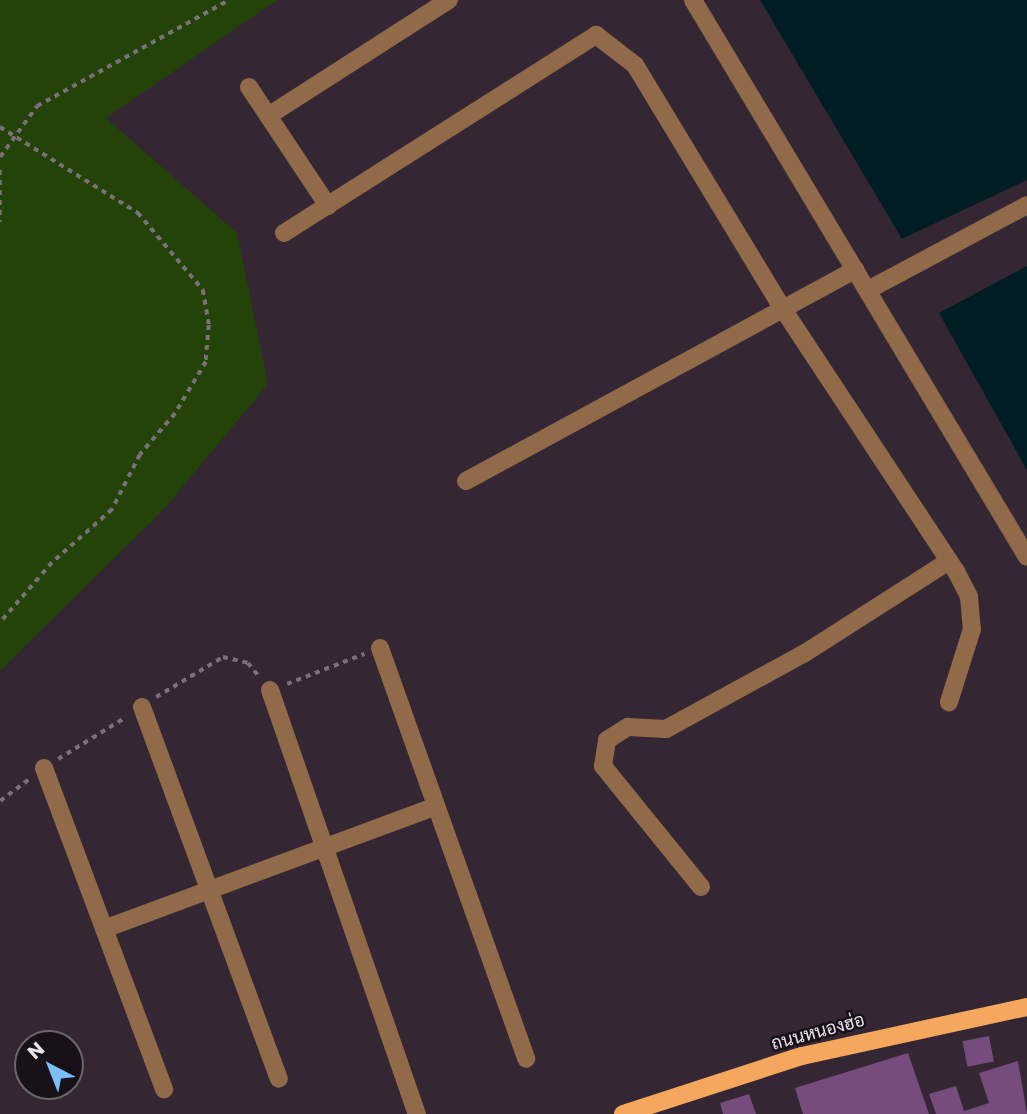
<!DOCTYPE html>
<meta charset="utf-8">
<style>
body{margin:0}
#map{position:relative;width:1027px;height:1114px;overflow:hidden;background:#342733;font-family:Poppins,Sarabun,sans-serif}
div>[style]{position:absolute}
.green>*{inset:0;background:#234308}
.water>*{inset:0;background:#011d24}
.building>*{inset:0;background:#764c7d;transform-origin:0 0}
.path>*{height:3.5px;margin-top:-1.75px;transform-origin:0;background:repeating-linear-gradient(90deg,#7b707a 0 5px,transparent 0 10px)}
.minor>*{height:18px;margin:-9px;padding:0 9px;transform-origin:9px;border-radius:9px;background:#906a49}
.major>*{height:18px;margin:-9px;padding:0 9px;transform-origin:9px;border-radius:9px;background:#f5a75d}
span{translate:-50% -50%;white-space:nowrap;text-align:center;line-height:1.15;-webkit-text-stroke:5px #181218;paint-order:stroke}
.street-label{font-size:18px;color:#ebe3eb}
.north{position:absolute;left:14px;top:1030px;width:70px;height:70px;box-sizing:border-box;background:#181218;border:2px solid #6c666c;border-radius:50%;rotate:318deg;font-size:19px;font-weight:700;line-height:28px;text-align:center;color:#ebe3eb}
.north::after{content:'';display:block;margin:auto;width:24px;height:32px;background:#7dbef9;clip-path:polygon(50% 0,100% 100%,50% 72%,0 100%)}
</style>
<div id="map">
<div class="green">
<i style="clip-path:polygon(0 0,277px 0,106px 118px,237px 233px,268px 384px,163px 510px,0 671px)"></i>
</div>
<div class="water">
<i style="clip-path:polygon(760px 0,1027px 0,1027px 180px,902px 239px)"></i>
<i style="clip-path:polygon(1027px 266px,1027px 470px,939px 313px)"></i>
</div>
<div class="building">
<i style="left:989px;top:1036px;width:26px;height:27px;rotate:79deg"></i>
<i style="clip-path:polygon(908px 1053px,929px 1114px,803px 1114px,795px 1088px)"></i>
<i style="clip-path:polygon(1018px 1061px,1027px 1114px,936px 1114px,929px 1094px,956px 1086px,964px 1111px,989px 1103px,979px 1073px)"></i>
<i style="clip-path:polygon(749px 1094px,756px 1114px,723px 1114px,720px 1103px)"></i>
</div>
<div class="path">
<i style="left:0;top:127px;width:163px;rotate:31.9deg"></i>
<i style="left:138px;top:213px;width:101px;rotate:49.8deg"></i>
<i style="left:203px;top:290px;width:36px;rotate:80deg"></i>
<i style="left:209px;top:325px;width:37px;rotate:95deg"></i>
<i style="left:206px;top:362px;width:61px;rotate:120.8deg"></i>
<i style="left:175px;top:414px;width:54px;rotate:130.5deg"></i>
<i style="left:140px;top:455px;width:62px;rotate:117deg"></i>
<i style="left:112px;top:510px;width:80px;rotate:138.5deg"></i>
<i style="left:52px;top:563px;width:79px;rotate:130.9deg"></i>
<i style="left:0;top:157px;width:63px;rotate:-54deg"></i>
<i style="left:37px;top:106px;width:219px;rotate:-28.9deg"></i>
<i style="left:0;top:170px;width:52px;rotate:90deg"></i>
<i style="left:287px;top:684px;width:83px;rotate:-21.3deg"></i>
<i style="left:156px;top:697px;width:78px;rotate:-30.8deg"></i>
<i style="left:223px;top:657px;width:26px;rotate:13deg"></i>
<i style="left:248px;top:663px;width:17px;rotate:50deg"></i>
<i style="left:58px;top:759px;width:80px;rotate:-31.7deg"></i>
<i style="left:0;top:801px;width:36px;rotate:-37deg"></i>
</div>
<div class="minor">
<i style="left:693px;top:0;width:649px;rotate:59.05deg"></i>
<i style="left:249px;top:87px;width:143px;rotate:56.4deg"></i>
<i style="left:268px;top:116px;width:215px;rotate:-32.7deg"></i>
<i style="left:284px;top:233px;width:370px;rotate:-32.4deg"></i>
<i style="left:596px;top:35px;width:49px;rotate:37.6deg"></i>
<i style="left:635px;top:65px;width:285px;rotate:58.8deg"></i>
<i style="left:783px;top:309px;width:314px;rotate:56.6deg"></i>
<i style="left:956px;top:571px;width:29px;rotate:63deg"></i>
<i style="left:969px;top:597px;width:32px;rotate:85deg"></i>
<i style="left:972px;top:629px;width:77px;rotate:107.5deg"></i>
<i style="left:868px;top:290px;width:180px;rotate:-28.1deg"></i>
<i style="left:466px;top:481px;width:443px;rotate:-28.5deg"></i>
<i style="left:380px;top:648px;width:436px;rotate:70.4deg"></i>
<i style="left:270px;top:690px;width:449px;rotate:70.9deg"></i>
<i style="left:142px;top:707px;width:396px;rotate:69.8deg"></i>
<i style="left:44px;top:768px;width:343px;rotate:69.5deg"></i>
<i style="left:701px;top:887px;width:156px;rotate:-129deg"></i>
<i style="left:603px;top:766px;width:26px;rotate:-81deg"></i>
<i style="left:607px;top:740px;width:25px;rotate:-32deg"></i>
<i style="left:628px;top:727px;width:38px;rotate:3deg"></i>
<i style="left:666px;top:729px;width:158px;rotate:-28.7deg"></i>
<i style="left:805px;top:653px;width:171px;rotate:-32.6deg"></i>
<i style="left:104px;top:929px;width:354px;rotate:-20.3deg"></i>
</div>
<div class="major">
<i style="left:623px;top:1114px;width:188px;rotate:-18deg"></i>
<i style="left:802px;top:1056px;width:230px;rotate:-12.3deg"></i>
</div>
<div class="street-label">
<span style="left:818px;top:1032px;rotate:-15deg">ถนนหนองฮ่อ</span>
</div>
<div class="north">N</div>
</div>
